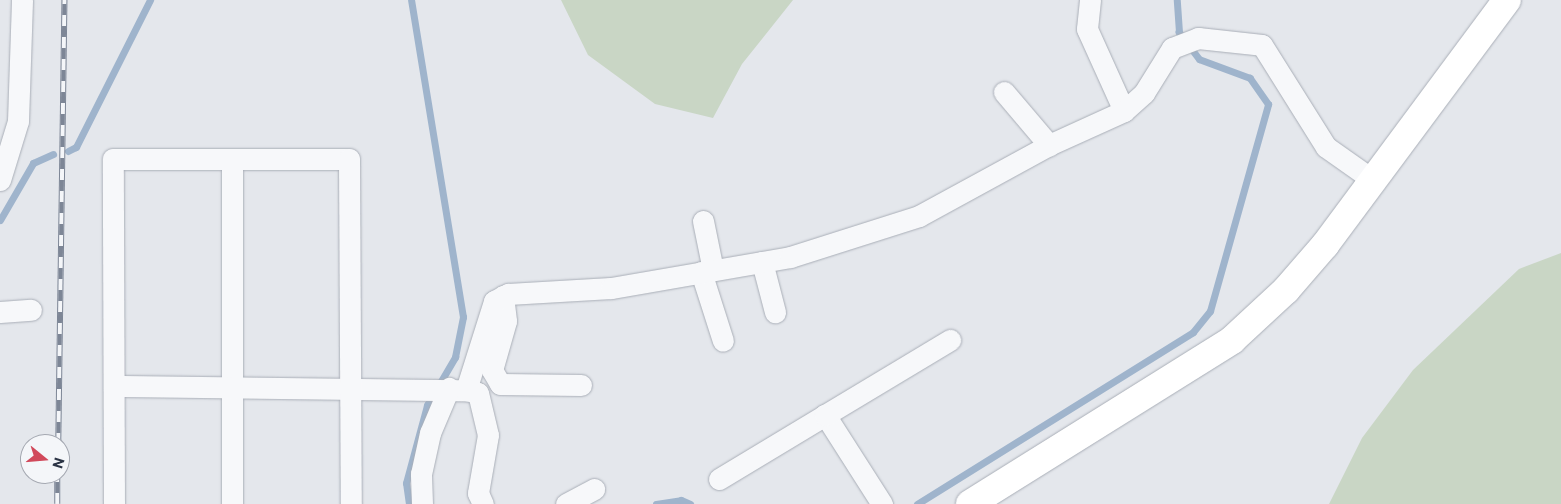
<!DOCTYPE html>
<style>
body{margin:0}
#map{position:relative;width:1561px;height:504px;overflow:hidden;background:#e4e7ec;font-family:Commissioner,sans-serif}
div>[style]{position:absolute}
.green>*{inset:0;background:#c9d6c5}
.stream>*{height:7px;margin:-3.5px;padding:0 3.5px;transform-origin:3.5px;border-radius:3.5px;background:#9fb4cc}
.roads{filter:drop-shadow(0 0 1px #a9aeb7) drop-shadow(0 0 1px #a9aeb7)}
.street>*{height:21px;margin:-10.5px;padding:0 10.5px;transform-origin:10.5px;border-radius:10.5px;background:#f7f8fa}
.secondary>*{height:28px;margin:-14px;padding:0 14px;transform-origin:14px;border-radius:14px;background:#fff}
.rail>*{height:5.5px;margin-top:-2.75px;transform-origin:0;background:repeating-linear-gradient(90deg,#f4f6f9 0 11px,#7d8696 0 22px);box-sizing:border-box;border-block:1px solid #7d8696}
span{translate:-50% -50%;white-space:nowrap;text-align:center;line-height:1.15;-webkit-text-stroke:4px #f4f6f9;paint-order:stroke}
.north{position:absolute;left:20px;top:434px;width:50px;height:50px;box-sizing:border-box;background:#f4f6f9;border:1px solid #a4a8b1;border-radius:50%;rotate:107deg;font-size:14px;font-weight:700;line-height:20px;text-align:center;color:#2b3445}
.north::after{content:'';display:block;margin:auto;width:18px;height:22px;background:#d1495b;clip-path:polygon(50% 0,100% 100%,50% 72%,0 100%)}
</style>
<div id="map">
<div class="green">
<i style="clip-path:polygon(561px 0,793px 0,742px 64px,713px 118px,655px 104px,588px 55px)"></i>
<i style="clip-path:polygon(1561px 253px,1561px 504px,1329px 504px,1362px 438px,1413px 370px,1519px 269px)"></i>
</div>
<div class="stream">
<i style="left:68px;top:151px;width:9px;rotate:-27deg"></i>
<i style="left:76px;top:147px;width:165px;rotate:-63.3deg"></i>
<i style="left:0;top:220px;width:66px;rotate:-59.9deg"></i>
<i style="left:33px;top:163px;width:22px;rotate:-24deg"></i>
<i style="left:409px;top:504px;width:21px;rotate:-98deg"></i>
<i style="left:406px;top:483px;width:81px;rotate:-74.9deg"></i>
<i style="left:427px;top:405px;width:56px;rotate:-59.7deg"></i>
<i style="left:455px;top:357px;width:41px;rotate:-78.7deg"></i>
<i style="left:463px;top:317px;width:321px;rotate:-99.3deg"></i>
<i style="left:656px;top:504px;width:25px;rotate:-9deg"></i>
<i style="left:681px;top:500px;width:10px;rotate:24deg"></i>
<i style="left:917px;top:504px;width:325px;rotate:-31.9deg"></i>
<i style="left:1193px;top:332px;width:27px;rotate:-51deg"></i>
<i style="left:1210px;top:311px;width:215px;rotate:-74.3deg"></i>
<i style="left:1268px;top:104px;width:32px;rotate:-125deg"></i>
<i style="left:1250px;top:78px;width:54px;rotate:-159.6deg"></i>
<i style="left:1199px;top:59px;width:34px;rotate:-127deg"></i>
<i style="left:1179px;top:32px;width:32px;rotate:-94deg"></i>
</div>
<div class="roads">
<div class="street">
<i style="left:1090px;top:0;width:29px;rotate:96deg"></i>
<i style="left:1087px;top:29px;width:90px;rotate:65.7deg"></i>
<i style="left:1004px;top:92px;width:70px;rotate:49.7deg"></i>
<i style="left:232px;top:159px;width:345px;rotate:90deg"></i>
<i style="left:0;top:180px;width:62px;rotate:-73deg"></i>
<i style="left:18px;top:121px;width:121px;rotate:-88.1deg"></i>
<i style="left:703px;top:221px;width:50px;rotate:78.5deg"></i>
<i style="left:762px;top:262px;width:52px;rotate:75.4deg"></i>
<i style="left:701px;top:272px;width:72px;rotate:72.3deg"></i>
<i style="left:503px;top:296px;width:25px;rotate:83deg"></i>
<i style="left:506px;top:321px;width:51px;rotate:105.9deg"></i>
<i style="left:492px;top:370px;width:16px;rotate:60deg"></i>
<i style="left:500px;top:384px;width:81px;rotate:0.7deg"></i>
<i style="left:0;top:312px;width:31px;rotate:-4deg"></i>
<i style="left:114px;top:386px;width:352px;rotate:0.7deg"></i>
<i style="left:466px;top:390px;width:93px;rotate:-72.5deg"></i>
<i style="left:494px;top:301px;width:16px;rotate:-27deg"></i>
<i style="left:508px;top:294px;width:103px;rotate:-3.3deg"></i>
<i style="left:611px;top:288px;width:182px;rotate:-9.8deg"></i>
<i style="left:790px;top:257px;width:135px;rotate:-17.6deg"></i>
<i style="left:919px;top:216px;width:148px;rotate:-28.6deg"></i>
<i style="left:1049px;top:145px;width:82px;rotate:-24.4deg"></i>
<i style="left:1124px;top:111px;width:27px;rotate:-42deg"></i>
<i style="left:1144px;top:93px;width:53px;rotate:-58.1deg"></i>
<i style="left:1172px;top:48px;width:28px;rotate:-21deg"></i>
<i style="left:1198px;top:38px;width:64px;rotate:6.2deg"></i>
<i style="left:1262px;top:45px;width:120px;rotate:57.9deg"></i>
<i style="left:1326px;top:147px;width:57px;rotate:35.1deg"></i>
<i style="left:466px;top:390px;width:12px;rotate:14deg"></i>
<i style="left:478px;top:393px;width:43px;rotate:76.6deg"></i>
<i style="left:488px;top:435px;width:59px;rotate:99.8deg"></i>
<i style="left:478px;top:493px;width:12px;rotate:66deg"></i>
<i style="left:719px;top:479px;width:124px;rotate:-31.1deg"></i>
<i style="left:114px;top:504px;width:345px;rotate:-90.2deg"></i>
<i style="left:113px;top:159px;width:236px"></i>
<i style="left:349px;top:159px;width:345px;rotate:89.7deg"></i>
<i style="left:422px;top:504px;width:30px;rotate:-92deg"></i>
<i style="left:421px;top:474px;width:42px;rotate:-77.6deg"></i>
<i style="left:430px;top:433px;width:49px;rotate:-67.1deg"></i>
<i style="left:566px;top:504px;width:32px;rotate:-28deg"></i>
<i style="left:882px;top:504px;width:106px;rotate:-122.6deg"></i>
<i style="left:825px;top:415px;width:146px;rotate:-31deg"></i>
</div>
<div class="secondary">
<i style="left:970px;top:504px;width:309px;rotate:-32deg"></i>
<i style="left:1232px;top:340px;width:74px;rotate:-42.8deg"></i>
<i style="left:1286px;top:290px;width:60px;rotate:-49.1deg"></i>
<i style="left:1325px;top:245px;width:305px;rotate:-53.4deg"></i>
</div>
</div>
<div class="rail">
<i style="left:58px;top:444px;width:444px;rotate:-89.2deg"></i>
<i style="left:57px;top:504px;width:30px;rotate:-90deg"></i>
</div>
<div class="north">N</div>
</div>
